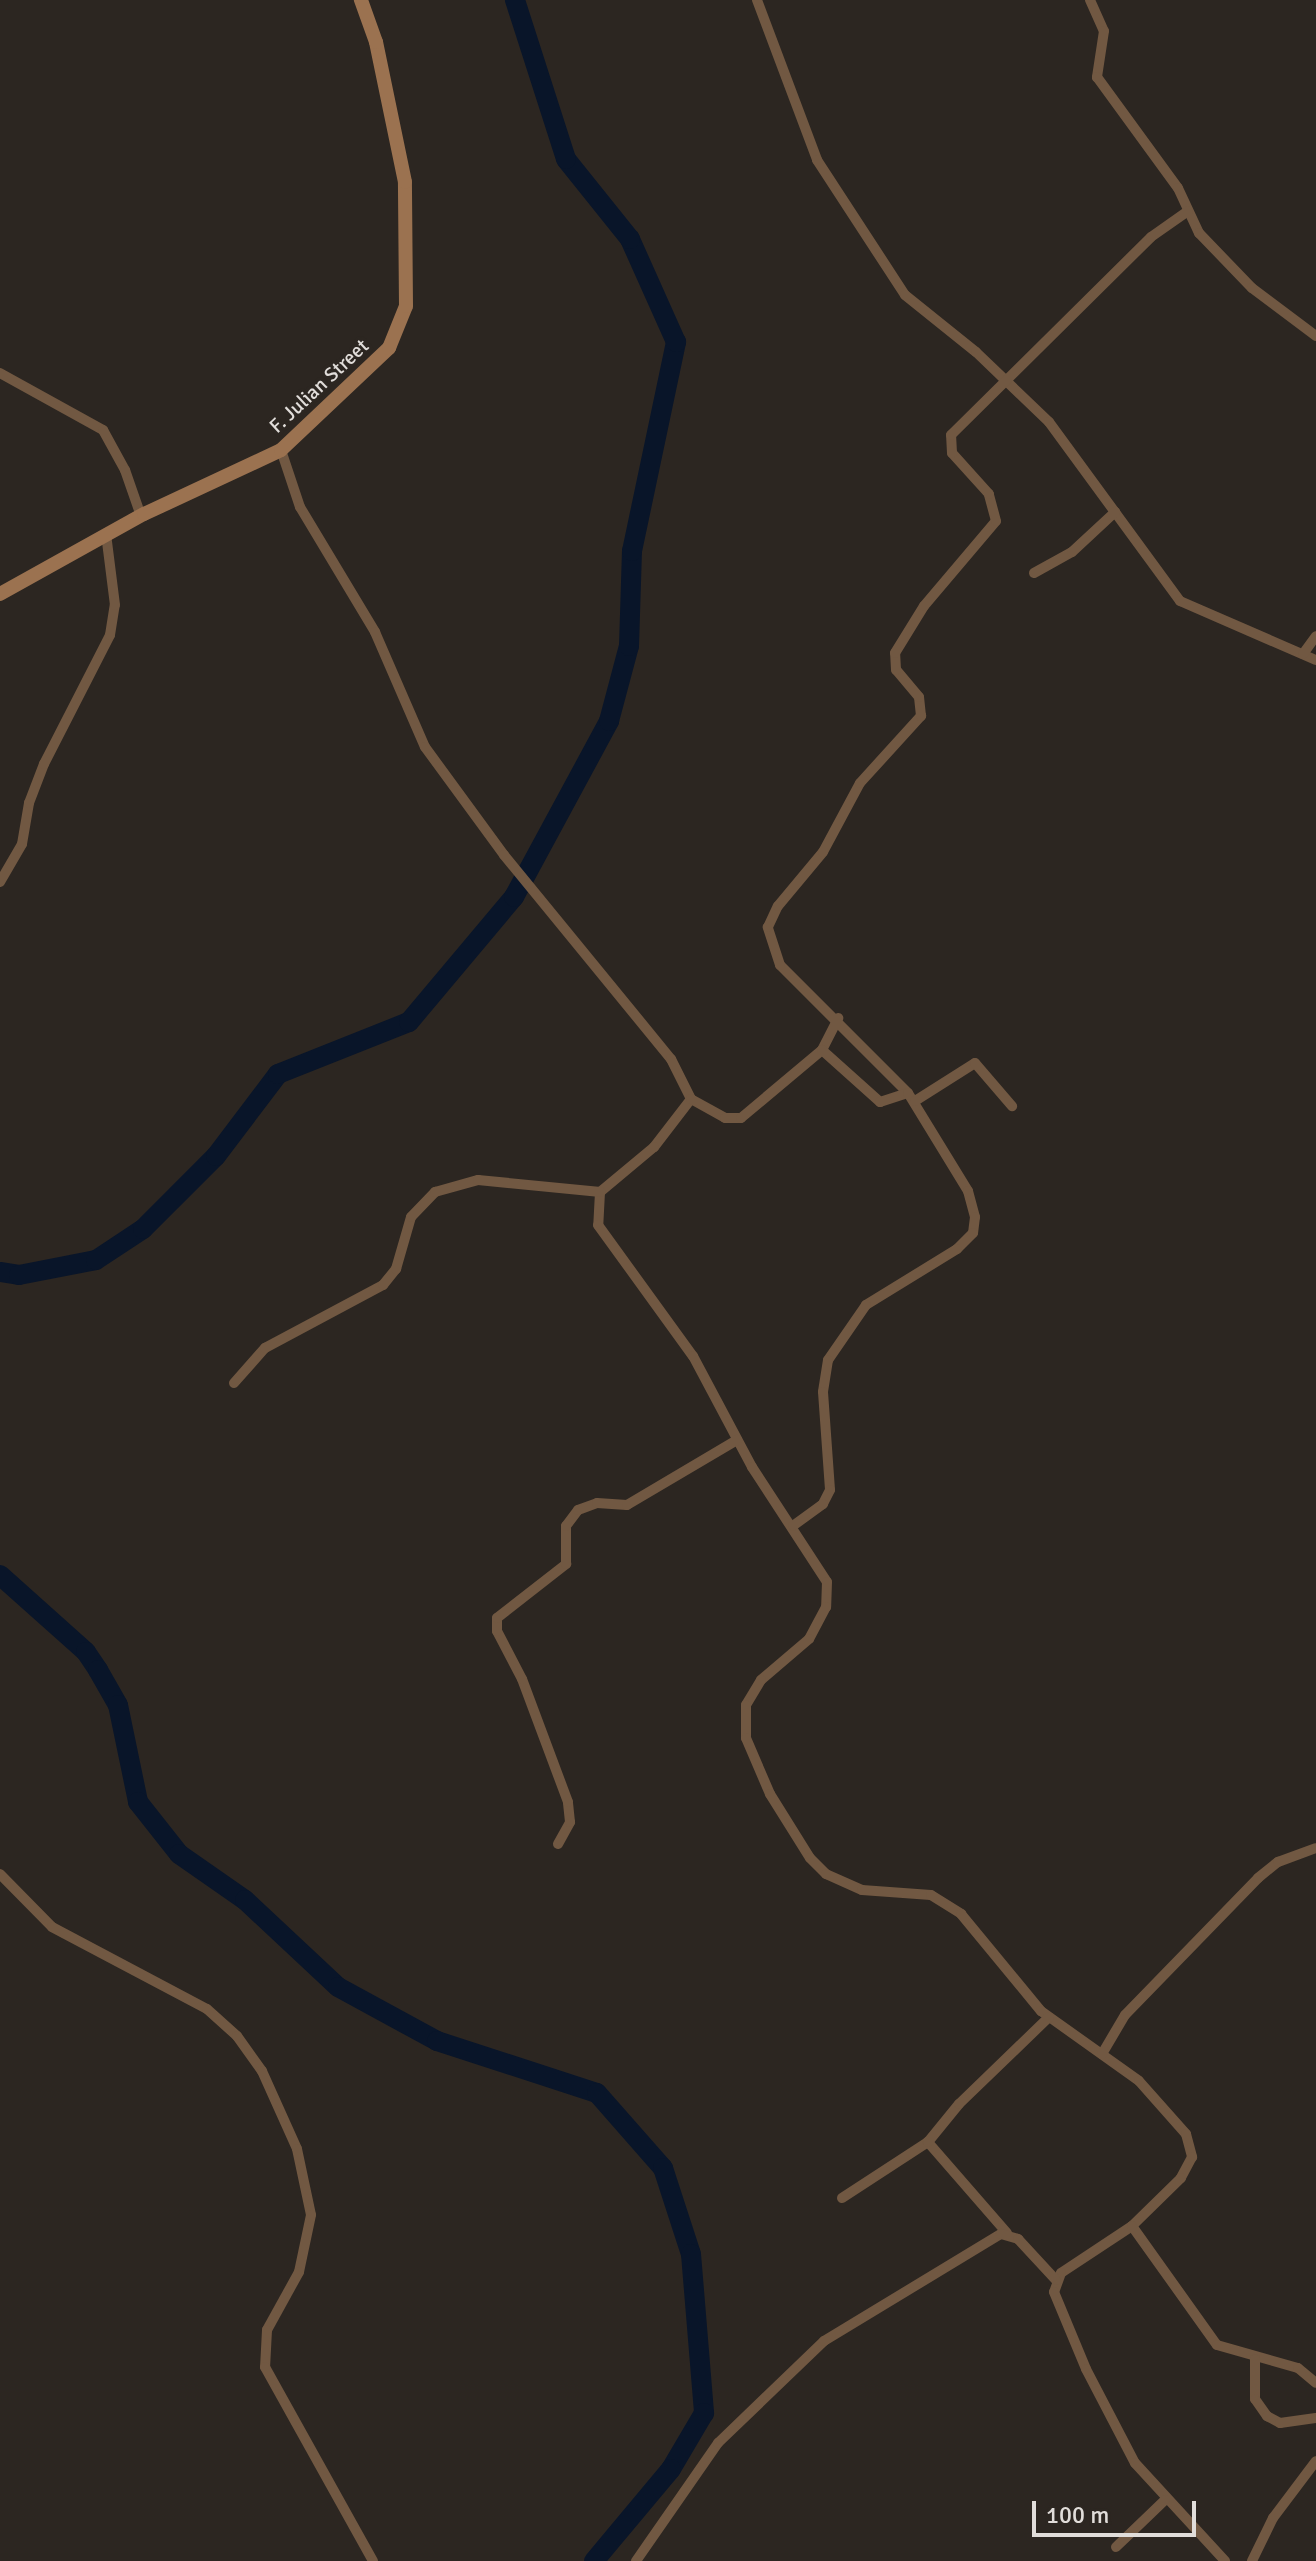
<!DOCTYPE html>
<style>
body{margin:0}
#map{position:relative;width:1316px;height:2561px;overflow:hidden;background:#2c2621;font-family:Signika,sans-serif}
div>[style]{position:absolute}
.river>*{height:20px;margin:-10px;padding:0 10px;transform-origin:10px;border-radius:10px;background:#091529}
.street>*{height:10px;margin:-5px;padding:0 5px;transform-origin:5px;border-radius:5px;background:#715842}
.secondary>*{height:14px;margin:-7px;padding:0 7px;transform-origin:7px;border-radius:7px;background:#9b7250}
span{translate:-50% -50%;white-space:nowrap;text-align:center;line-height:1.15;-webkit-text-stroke:7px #2c2621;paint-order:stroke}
.street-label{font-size:20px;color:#e1ddda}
.scale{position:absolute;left:1032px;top:2501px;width:164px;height:36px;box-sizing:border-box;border:4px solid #e1ddda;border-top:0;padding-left:10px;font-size:24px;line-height:28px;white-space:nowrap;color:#e1ddda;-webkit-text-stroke:6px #2c2621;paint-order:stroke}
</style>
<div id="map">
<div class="river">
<i style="left:0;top:1272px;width:19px;rotate:9deg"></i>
<i style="left:19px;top:1275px;width:78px;rotate:-11deg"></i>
<i style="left:96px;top:1260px;width:56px;rotate:-33.4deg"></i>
<i style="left:143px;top:1229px;width:103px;rotate:-45deg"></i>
<i style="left:216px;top:1156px;width:103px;rotate:-52.9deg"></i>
<i style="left:278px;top:1074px;width:141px;rotate:-21.7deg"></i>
<i style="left:409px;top:1022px;width:163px;rotate:-50deg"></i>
<i style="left:514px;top:897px;width:200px;rotate:-61.6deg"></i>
<i style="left:609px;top:721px;width:78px;rotate:-75.1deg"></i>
<i style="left:629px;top:646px;width:95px;rotate:-88.2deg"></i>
<i style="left:632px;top:551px;width:214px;rotate:-78.1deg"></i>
<i style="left:676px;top:342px;width:113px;rotate:-114.1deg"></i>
<i style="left:630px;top:239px;width:102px;rotate:-128.7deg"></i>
<i style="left:566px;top:159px;width:167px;rotate:-107.8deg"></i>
<i style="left:0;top:1575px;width:115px;rotate:41.8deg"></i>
<i style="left:86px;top:1652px;width:22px;rotate:56deg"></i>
<i style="left:98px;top:1670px;width:40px;rotate:60.3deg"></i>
<i style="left:118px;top:1705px;width:99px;rotate:78.3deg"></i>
<i style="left:138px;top:1802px;width:66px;rotate:51.7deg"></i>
<i style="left:179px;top:1854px;width:80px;rotate:34.9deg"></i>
<i style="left:245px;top:1900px;width:127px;rotate:43.1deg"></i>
<i style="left:338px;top:1987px;width:113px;rotate:28.6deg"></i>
<i style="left:437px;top:2041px;width:168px;rotate:18deg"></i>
<i style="left:597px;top:2093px;width:100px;rotate:48.7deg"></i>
<i style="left:663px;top:2168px;width:90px;rotate:72deg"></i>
<i style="left:691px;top:2254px;width:160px;rotate:85.3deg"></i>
<i style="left:704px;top:2413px;width:65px;rotate:120.5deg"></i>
<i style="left:671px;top:2469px;width:120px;rotate:129.9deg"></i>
</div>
<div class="street">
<i style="left:757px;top:0;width:171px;rotate:69.4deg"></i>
<i style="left:817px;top:160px;width:161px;rotate:56.9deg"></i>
<i style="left:905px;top:295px;width:91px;rotate:38.8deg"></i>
<i style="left:976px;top:352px;width:101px;rotate:43.8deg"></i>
<i style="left:1049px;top:422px;width:222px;rotate:53.8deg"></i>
<i style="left:1180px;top:601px;width:148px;rotate:23.5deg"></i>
<i style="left:1090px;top:0;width:34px;rotate:66deg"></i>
<i style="left:1104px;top:31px;width:47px;rotate:98.7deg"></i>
<i style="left:1097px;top:77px;width:137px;rotate:53.9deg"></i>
<i style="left:1178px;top:188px;width:50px;rotate:65deg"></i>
<i style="left:1199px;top:233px;width:76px;rotate:46.1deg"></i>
<i style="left:1252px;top:288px;width:80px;rotate:36.9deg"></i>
<i style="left:0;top:373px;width:118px;rotate:29deg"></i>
<i style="left:103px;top:430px;width:46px;rotate:61.2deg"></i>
<i style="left:125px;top:470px;width:49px;rotate:70.8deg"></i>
<i style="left:281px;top:450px;width:60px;rotate:71.6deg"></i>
<i style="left:300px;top:507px;width:146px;rotate:59deg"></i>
<i style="left:375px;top:632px;width:125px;rotate:66.5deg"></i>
<i style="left:425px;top:747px;width:134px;rotate:53.8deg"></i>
<i style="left:504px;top:855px;width:264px;rotate:50.7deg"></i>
<i style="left:671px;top:1059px;width:45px;rotate:63.4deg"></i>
<i style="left:691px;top:1099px;width:61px;rotate:127.6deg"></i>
<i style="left:654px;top:1147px;width:70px;rotate:140.2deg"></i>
<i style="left:600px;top:1192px;width:33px;rotate:93deg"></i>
<i style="left:598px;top:1225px;width:162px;rotate:54.1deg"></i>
<i style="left:693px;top:1356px;width:126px;rotate:62deg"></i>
<i style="left:752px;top:1467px;width:137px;rotate:56.9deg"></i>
<i style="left:827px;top:1582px;width:25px;rotate:92deg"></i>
<i style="left:826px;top:1607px;width:36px;rotate:118deg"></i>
<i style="left:809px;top:1639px;width:63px;rotate:139.5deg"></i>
<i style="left:761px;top:1680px;width:29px;rotate:121deg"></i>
<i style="left:746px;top:1705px;width:33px;rotate:90deg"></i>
<i style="left:746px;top:1738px;width:61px;rotate:66.8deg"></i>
<i style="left:770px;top:1794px;width:75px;rotate:58deg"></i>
<i style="left:810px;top:1858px;width:23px;rotate:45deg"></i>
<i style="left:826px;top:1874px;width:39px;rotate:24deg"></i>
<i style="left:862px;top:1890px;width:69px;rotate:4.1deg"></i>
<i style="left:931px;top:1895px;width:36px;rotate:32deg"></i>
<i style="left:961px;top:1914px;width:126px;rotate:50.5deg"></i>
<i style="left:1041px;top:2011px;width:120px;rotate:35.5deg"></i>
<i style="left:1139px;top:2081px;width:71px;rotate:48.4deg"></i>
<i style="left:1186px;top:2134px;width:24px;rotate:75deg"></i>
<i style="left:1192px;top:2157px;width:24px;rotate:118deg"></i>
<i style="left:1181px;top:2178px;width:69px;rotate:135.6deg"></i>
<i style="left:1132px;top:2226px;width:85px;rotate:146.5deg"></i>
<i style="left:1061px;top:2273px;width:20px;rotate:110deg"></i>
<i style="left:1054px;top:2292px;width:83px;rotate:67.4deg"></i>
<i style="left:1086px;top:2369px;width:106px;rotate:62.5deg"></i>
<i style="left:1135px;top:2463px;width:133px;rotate:47.4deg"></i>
<i style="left:1034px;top:573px;width:43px;rotate:-28.9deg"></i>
<i style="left:1072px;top:552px;width:59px;rotate:-42.9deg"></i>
<i style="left:1303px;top:654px;width:22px;rotate:-54deg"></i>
<i style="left:0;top:882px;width:44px;rotate:-59.9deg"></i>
<i style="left:22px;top:844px;width:42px;rotate:-80.3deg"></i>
<i style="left:29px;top:803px;width:42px;rotate:-69deg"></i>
<i style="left:44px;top:764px;width:145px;rotate:-62.9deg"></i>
<i style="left:110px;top:635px;width:30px;rotate:-81deg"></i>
<i style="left:115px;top:605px;width:72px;rotate:-97.2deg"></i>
<i style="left:822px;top:1050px;width:36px;rotate:-63deg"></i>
<i style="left:908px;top:1093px;width:181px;rotate:-135deg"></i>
<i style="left:780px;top:965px;width:40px;rotate:-108deg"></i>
<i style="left:768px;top:927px;width:23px;rotate:-65deg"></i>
<i style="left:778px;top:906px;width:70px;rotate:-50.2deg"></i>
<i style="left:823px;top:852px;width:78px;rotate:-61.8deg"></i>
<i style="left:860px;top:783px;width:91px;rotate:-47.7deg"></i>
<i style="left:921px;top:716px;width:19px;rotate:-96deg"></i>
<i style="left:919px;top:697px;width:35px;rotate:-130deg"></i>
<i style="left:896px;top:670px;width:17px;rotate:-93deg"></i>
<i style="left:895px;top:653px;width:55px;rotate:-58.3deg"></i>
<i style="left:924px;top:606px;width:111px;rotate:-49.7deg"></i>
<i style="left:996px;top:521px;width:28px;rotate:-105deg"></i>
<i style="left:989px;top:494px;width:55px;rotate:-132.1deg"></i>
<i style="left:952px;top:453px;width:18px;rotate:-93deg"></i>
<i style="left:951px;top:435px;width:281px;rotate:-44.7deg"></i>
<i style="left:1151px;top:237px;width:45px;rotate:-35.1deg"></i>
<i style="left:691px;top:1099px;width:39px;rotate:29deg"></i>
<i style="left:725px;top:1118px;width:16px"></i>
<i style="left:741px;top:1118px;width:106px;rotate:-40deg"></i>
<i style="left:822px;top:1050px;width:78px;rotate:41.9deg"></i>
<i style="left:880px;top:1102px;width:29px;rotate:-18deg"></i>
<i style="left:908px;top:1093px;width:115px;rotate:58.5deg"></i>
<i style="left:968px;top:1191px;width:27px;rotate:75deg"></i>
<i style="left:975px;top:1217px;width:16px;rotate:97deg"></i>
<i style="left:973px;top:1233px;width:23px;rotate:135deg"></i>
<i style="left:957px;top:1249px;width:107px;rotate:148.4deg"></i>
<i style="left:866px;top:1305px;width:67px;rotate:124.6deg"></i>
<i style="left:828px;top:1360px;width:32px;rotate:99deg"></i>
<i style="left:823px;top:1392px;width:98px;rotate:85.9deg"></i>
<i style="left:830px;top:1490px;width:16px;rotate:117deg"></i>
<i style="left:823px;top:1504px;width:37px;rotate:144deg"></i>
<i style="left:915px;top:1101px;width:71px;rotate:-32.3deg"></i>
<i style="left:975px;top:1063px;width:57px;rotate:49.3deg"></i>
<i style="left:234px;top:1383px;width:47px;rotate:-48.5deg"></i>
<i style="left:265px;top:1348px;width:134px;rotate:-28.1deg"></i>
<i style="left:383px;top:1285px;width:21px;rotate:-51deg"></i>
<i style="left:396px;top:1269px;width:54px;rotate:-73.9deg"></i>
<i style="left:411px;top:1217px;width:35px;rotate:-46deg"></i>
<i style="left:435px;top:1192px;width:45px;rotate:-15.6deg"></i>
<i style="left:478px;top:1180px;width:123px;rotate:5.6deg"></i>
<i style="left:558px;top:1844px;width:25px;rotate:-61deg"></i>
<i style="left:570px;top:1822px;width:20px;rotate:-96deg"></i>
<i style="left:568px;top:1802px;width:131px;rotate:-110.5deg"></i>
<i style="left:522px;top:1679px;width:54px;rotate:-117.5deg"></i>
<i style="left:497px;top:1631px;width:13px;rotate:-90deg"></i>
<i style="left:497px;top:1618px;width:88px;rotate:-38deg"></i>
<i style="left:566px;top:1564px;width:38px;rotate:-90deg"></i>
<i style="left:566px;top:1526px;width:20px;rotate:-53deg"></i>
<i style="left:578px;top:1510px;width:20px;rotate:-20deg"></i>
<i style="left:597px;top:1503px;width:30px;rotate:4deg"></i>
<i style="left:627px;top:1505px;width:128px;rotate:-30.6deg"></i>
<i style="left:0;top:1874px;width:74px;rotate:45.5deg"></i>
<i style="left:52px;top:1927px;width:175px;rotate:27.9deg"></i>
<i style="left:207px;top:2009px;width:40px;rotate:42deg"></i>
<i style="left:237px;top:2036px;width:43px;rotate:54.5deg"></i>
<i style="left:262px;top:2071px;width:85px;rotate:65.8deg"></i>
<i style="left:297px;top:2149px;width:67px;rotate:78deg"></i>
<i style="left:311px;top:2215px;width:58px;rotate:101.9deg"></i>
<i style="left:299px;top:2272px;width:66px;rotate:118.9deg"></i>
<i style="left:267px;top:2330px;width:37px;rotate:93deg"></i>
<i style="left:265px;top:2367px;width:222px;rotate:60.9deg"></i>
<i style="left:1102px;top:2054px;width:45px;rotate:-59.5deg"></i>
<i style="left:1125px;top:2015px;width:191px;rotate:-45.8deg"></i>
<i style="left:1258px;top:1878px;width:26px;rotate:-39deg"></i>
<i style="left:1278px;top:1862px;width:40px;rotate:-20.2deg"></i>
<i style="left:842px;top:2198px;width:103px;rotate:-33.1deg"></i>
<i style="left:1132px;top:2226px;width:146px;rotate:54.5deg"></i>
<i style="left:1217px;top:2345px;width:84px;rotate:15.9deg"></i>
<i style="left:1298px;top:2368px;width:23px;rotate:40deg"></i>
<i style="left:1007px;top:2233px;width:121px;rotate:-131deg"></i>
<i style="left:928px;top:2142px;width:49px;rotate:-50.8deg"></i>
<i style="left:959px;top:2104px;width:125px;rotate:-44deg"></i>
<i style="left:1255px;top:2359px;width:40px;rotate:90deg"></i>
<i style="left:1255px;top:2399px;width:21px;rotate:55deg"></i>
<i style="left:1267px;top:2416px;width:15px;rotate:28deg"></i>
<i style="left:1280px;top:2423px;width:36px;rotate:-8deg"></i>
<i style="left:1116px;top:2547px;width:68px;rotate:-43.8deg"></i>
<i style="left:636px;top:2561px;width:144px;rotate:-55.2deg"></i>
<i style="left:718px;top:2443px;width:147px;rotate:-43.9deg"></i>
<i style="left:824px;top:2341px;width:207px;rotate:-31.2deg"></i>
<i style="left:1001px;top:2234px;width:18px;rotate:16deg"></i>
<i style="left:1018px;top:2239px;width:56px;rotate:47.2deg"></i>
<i style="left:1252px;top:2561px;width:48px;rotate:-64deg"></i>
<i style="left:1273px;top:2518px;width:71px;rotate:-53deg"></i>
</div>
<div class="secondary">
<i style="left:0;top:594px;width:165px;rotate:-29.1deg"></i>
<i style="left:144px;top:514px;width:151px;rotate:-25deg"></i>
<i style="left:281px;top:450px;width:149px;rotate:-43.4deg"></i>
<i style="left:389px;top:348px;width:45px;rotate:-68deg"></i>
<i style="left:406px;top:306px;width:124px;rotate:-90.5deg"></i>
<i style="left:405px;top:182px;width:143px;rotate:-101.7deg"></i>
<i style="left:376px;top:42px;width:45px;rotate:-109.7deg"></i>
</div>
<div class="street-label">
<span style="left:319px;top:386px;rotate:-43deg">F. Julian Street</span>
</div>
<div class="scale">100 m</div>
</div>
